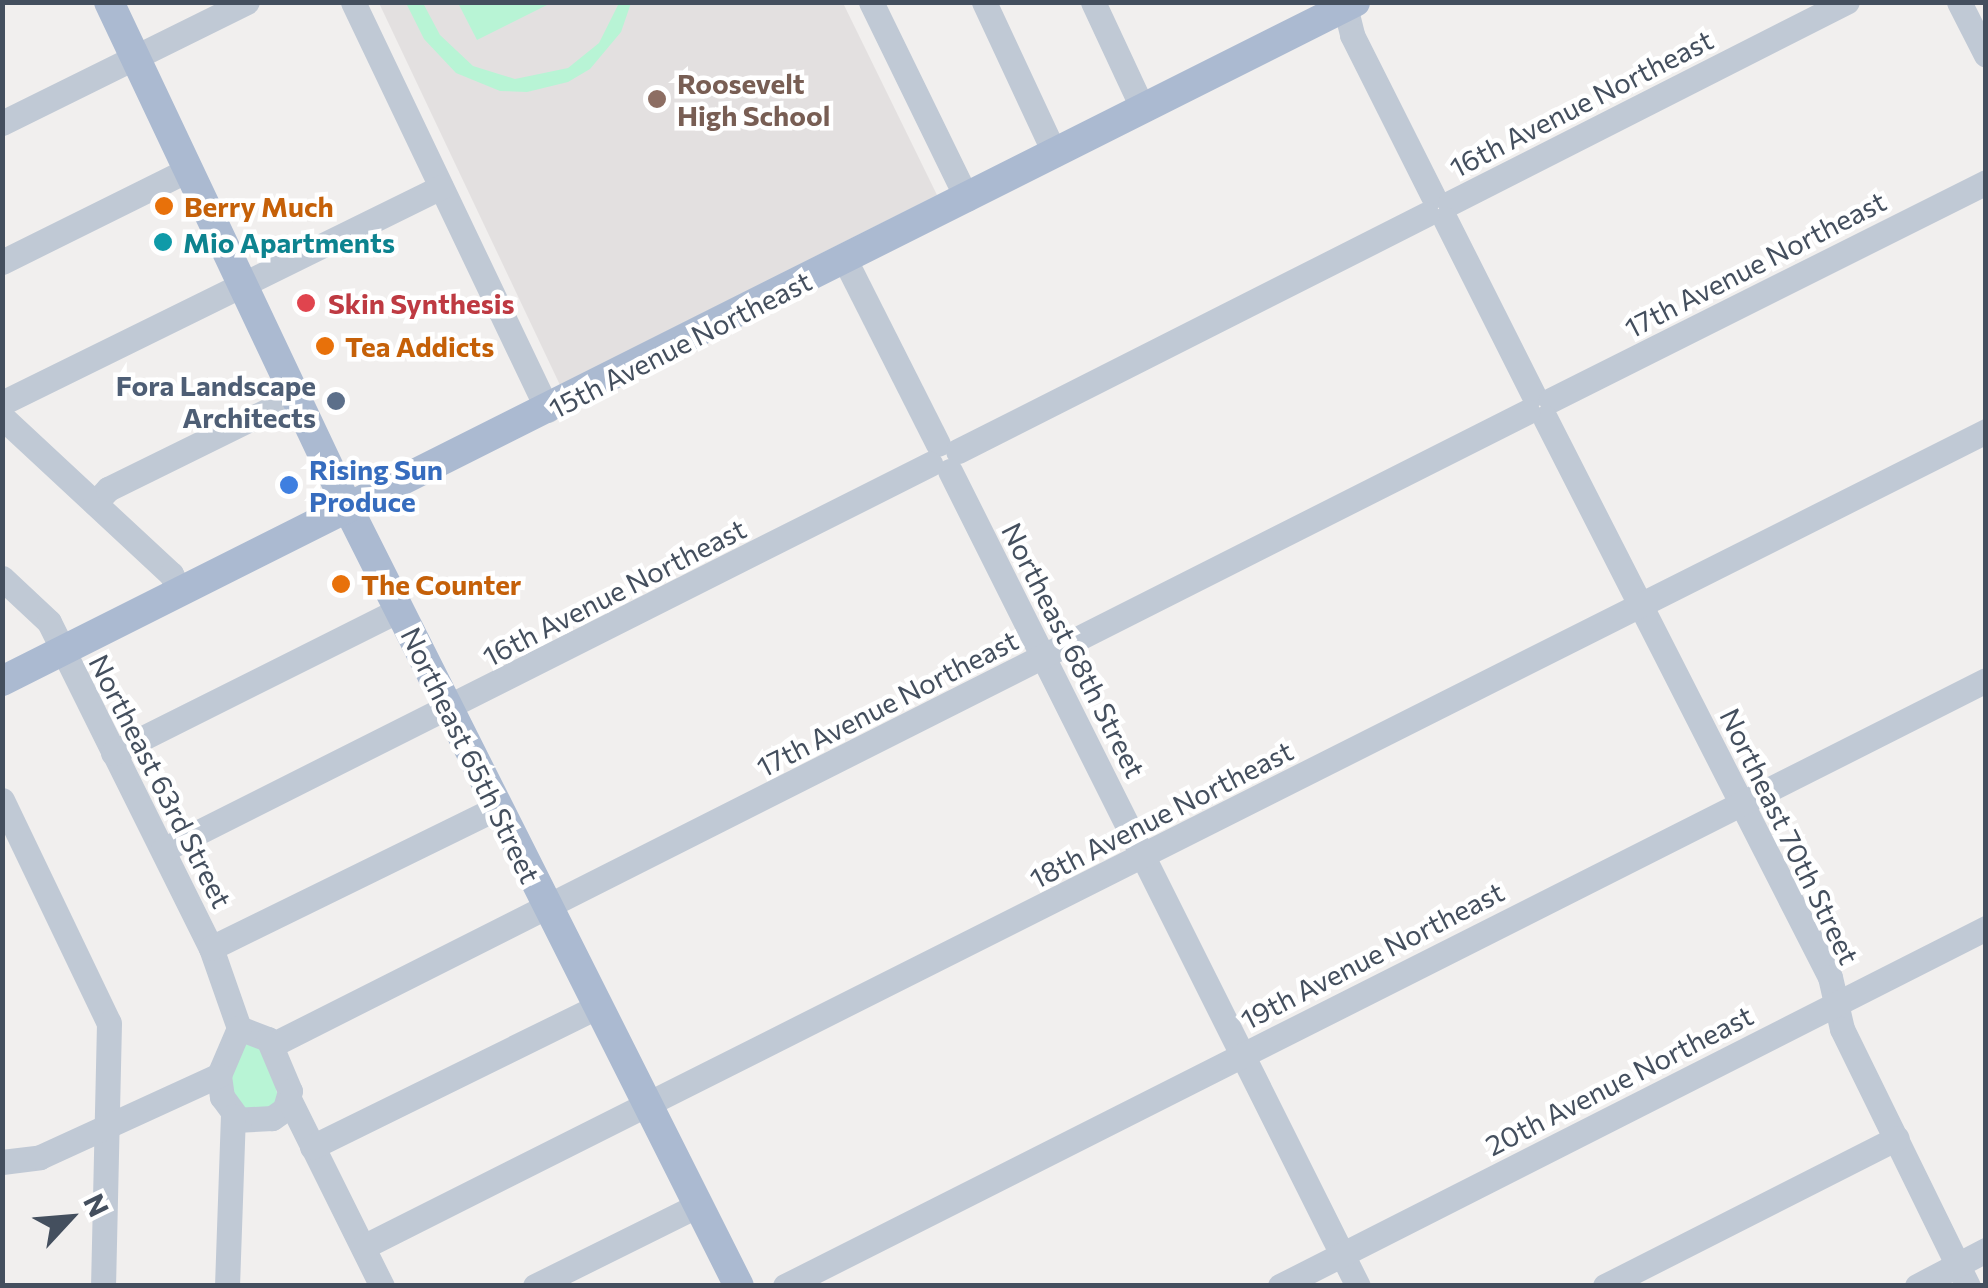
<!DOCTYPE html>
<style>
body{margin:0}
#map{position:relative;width:1988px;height:1288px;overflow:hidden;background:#f1efee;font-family:Commissioner,sans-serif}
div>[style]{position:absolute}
.education>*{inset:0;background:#e3e0e0}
.green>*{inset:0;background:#b8f4d5}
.minor>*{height:25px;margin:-12.5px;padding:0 12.5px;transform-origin:12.5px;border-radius:12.5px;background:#c0c9d5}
.major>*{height:30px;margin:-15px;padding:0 15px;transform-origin:15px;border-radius:15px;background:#abbad1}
.dots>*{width:28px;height:28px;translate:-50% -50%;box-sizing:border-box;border:5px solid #fff;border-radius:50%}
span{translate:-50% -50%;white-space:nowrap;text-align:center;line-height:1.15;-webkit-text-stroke:9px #fff;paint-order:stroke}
.education-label{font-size:28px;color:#785e54;font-weight:700}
.left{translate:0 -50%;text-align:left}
.street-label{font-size:28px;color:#444f5e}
.food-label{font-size:28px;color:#c56008;font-weight:700}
.culture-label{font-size:28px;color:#0d838f;font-weight:700}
.health-label{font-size:28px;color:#be3a42;font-weight:700}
.service-label{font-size:28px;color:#4e5e75;font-weight:700}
.right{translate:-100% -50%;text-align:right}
.shop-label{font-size:28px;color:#366cbe;font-weight:700}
.frame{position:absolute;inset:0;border:5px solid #444f5e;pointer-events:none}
.north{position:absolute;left:20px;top:1168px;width:100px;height:100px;-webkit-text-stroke:8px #fff;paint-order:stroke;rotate:64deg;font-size:28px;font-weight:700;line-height:40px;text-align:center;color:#444f5e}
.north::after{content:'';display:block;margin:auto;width:35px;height:45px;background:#444f5e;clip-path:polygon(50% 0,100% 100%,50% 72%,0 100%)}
</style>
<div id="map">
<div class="education">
<i style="clip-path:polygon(379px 3px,843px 3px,937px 195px,560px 385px)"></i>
</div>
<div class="green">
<i style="clip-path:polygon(406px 3px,423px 3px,440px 35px,473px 66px,515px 79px,568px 68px,599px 43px,619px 3px,631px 3px,621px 32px,590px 69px,568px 82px,527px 92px,500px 91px,456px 73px,424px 39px)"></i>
<i style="clip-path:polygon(458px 3px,551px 3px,477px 40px)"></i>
<i style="clip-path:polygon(255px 1035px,273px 1071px,279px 1104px,247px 1112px,231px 1102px,232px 1050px)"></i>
</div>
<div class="minor">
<i style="left:353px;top:2px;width:452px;rotate:64.5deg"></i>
<i style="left:871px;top:2px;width:219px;rotate:64deg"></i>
<i style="left:984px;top:2px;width:168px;rotate:65deg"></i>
<i style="left:1093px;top:2px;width:118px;rotate:65deg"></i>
<i style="left:1344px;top:2px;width:34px;rotate:76deg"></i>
<i style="left:1352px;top:35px;width:180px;rotate:63.3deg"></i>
<i style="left:1959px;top:2px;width:59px;rotate:63deg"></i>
<i style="left:2px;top:123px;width:273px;rotate:-26.3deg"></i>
<i style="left:1450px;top:203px;width:445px;rotate:-26.9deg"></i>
<i style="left:1445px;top:219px;width:196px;rotate:63.3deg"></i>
<i style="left:845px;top:260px;width:206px;rotate:63.2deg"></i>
<i style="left:2px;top:262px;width:207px;rotate:-26.4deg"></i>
<i style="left:1551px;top:400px;width:487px;rotate:-26.6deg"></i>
<i style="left:2px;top:403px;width:489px;rotate:-26.2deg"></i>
<i style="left:2px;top:417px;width:231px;rotate:42.9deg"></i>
<i style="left:171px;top:574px;width:21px;rotate:62deg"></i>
<i style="left:1545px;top:418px;width:627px;rotate:62.99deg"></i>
<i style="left:1830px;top:977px;width:53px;rotate:77deg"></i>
<i style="left:1842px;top:1029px;width:286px;rotate:63.9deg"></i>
<i style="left:958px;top:451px;width:525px;rotate:-26.81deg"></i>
<i style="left:950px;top:471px;width:911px;rotate:63.41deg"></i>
<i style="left:95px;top:503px;width:19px;rotate:-47deg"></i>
<i style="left:108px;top:489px;width:208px;rotate:-26.2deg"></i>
<i style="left:2px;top:578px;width:64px;rotate:43.1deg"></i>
<i style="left:49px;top:622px;width:364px;rotate:63.6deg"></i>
<i style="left:211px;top:948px;width:85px;rotate:70.7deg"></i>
<i style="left:113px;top:753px;width:320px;rotate:-26.6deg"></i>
<i style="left:2px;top:800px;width:247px;rotate:64.4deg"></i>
<i style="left:109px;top:1023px;width:263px;rotate:91.3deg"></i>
<i style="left:163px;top:850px;width:859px;rotate:-26.71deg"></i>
<i style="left:211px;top:948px;width:318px;rotate:-26.1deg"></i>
<i style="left:239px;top:1028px;width:31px;rotate:21deg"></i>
<i style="left:268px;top:1039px;width:56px;rotate:67.1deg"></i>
<i style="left:290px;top:1091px;width:19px;rotate:106deg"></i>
<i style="left:285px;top:1109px;width:16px;rotate:145deg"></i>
<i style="left:272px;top:1118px;width:33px;rotate:177deg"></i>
<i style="left:239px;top:1120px;width:29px;rotate:-126deg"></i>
<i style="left:222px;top:1097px;width:22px;rotate:-98deg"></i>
<i style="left:219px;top:1075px;width:51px;rotate:-66.9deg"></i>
<i style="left:272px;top:1045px;width:1406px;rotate:-26.77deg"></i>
<i style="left:290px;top:1101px;width:207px;rotate:63.6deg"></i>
<i style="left:312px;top:1147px;width:318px;rotate:-26.2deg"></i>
<i style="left:2px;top:1162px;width:38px;rotate:-7deg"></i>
<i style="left:40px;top:1157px;width:197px;rotate:-24.6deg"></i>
<i style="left:363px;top:1247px;width:1817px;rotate:-26.69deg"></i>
<i style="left:227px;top:1286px;width:170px;rotate:-88deg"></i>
<i style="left:535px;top:1286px;width:182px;rotate:-26.4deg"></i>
<i style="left:785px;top:1286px;width:1345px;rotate:-26.77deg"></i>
<i style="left:1280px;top:1286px;width:792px;rotate:-26.89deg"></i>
<i style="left:1605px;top:1286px;width:327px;rotate:-26.9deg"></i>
<i style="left:1917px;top:1286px;width:78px;rotate:-27.6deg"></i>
</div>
<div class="major">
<i style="left:109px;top:2px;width:562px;rotate:64.71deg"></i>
<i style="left:349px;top:510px;width:868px;rotate:63.32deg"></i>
<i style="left:2px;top:681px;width:1514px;rotate:-26.65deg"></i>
</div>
<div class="dots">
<i style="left:657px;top:99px;background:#8d6e63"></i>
<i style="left:164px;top:206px;background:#e8710a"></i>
<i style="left:163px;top:242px;background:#0f9aa8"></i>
<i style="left:306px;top:303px;background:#e0444e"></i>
<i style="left:325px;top:346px;background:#e8710a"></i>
<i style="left:336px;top:401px;background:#5c6f8a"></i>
<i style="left:289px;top:485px;background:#3f7fe0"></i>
<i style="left:341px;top:584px;background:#e8710a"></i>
</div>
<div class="education-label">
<span class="left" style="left:677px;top:99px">Roosevelt<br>High School</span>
</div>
<div class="street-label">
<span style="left:1581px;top:103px;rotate:-27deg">16th Avenue Northeast</span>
<span style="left:1755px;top:264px;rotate:-27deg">17th Avenue Northeast</span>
<span style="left:680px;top:344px;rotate:-27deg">15th Avenue Northeast</span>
<span style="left:614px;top:592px;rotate:-27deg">16th Avenue Northeast</span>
<span style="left:1074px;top:650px;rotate:63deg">Northeast 68th Street</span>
<span style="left:887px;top:703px;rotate:-27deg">17th Avenue Northeast</span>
<span style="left:471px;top:755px;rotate:64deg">Northeast 65th Street</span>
<span style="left:161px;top:781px;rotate:63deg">Northeast 63rd Street</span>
<span style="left:1161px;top:814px;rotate:-27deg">18th Avenue Northeast</span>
<span style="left:1790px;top:836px;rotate:64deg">Northeast 70th Street</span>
<span style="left:1372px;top:955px;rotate:-27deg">19th Avenue Northeast</span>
<span style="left:1619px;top:1080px;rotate:-27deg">20th Avenue Northeast</span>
</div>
<div class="food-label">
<span class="left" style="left:184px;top:206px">Berry Much</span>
<span class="left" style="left:345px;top:346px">Tea Addicts</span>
<span class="left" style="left:361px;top:584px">The Counter</span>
</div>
<div class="culture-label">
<span class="left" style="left:183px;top:242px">Mio Apartments</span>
</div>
<div class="health-label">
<span class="left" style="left:328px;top:303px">Skin Synthesis</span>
</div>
<div class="service-label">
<span class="right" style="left:316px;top:401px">Fora Landscape<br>Architects</span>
</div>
<div class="shop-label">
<span class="left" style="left:309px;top:485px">Rising Sun<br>Produce</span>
</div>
<div class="frame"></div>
<div class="north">N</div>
</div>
